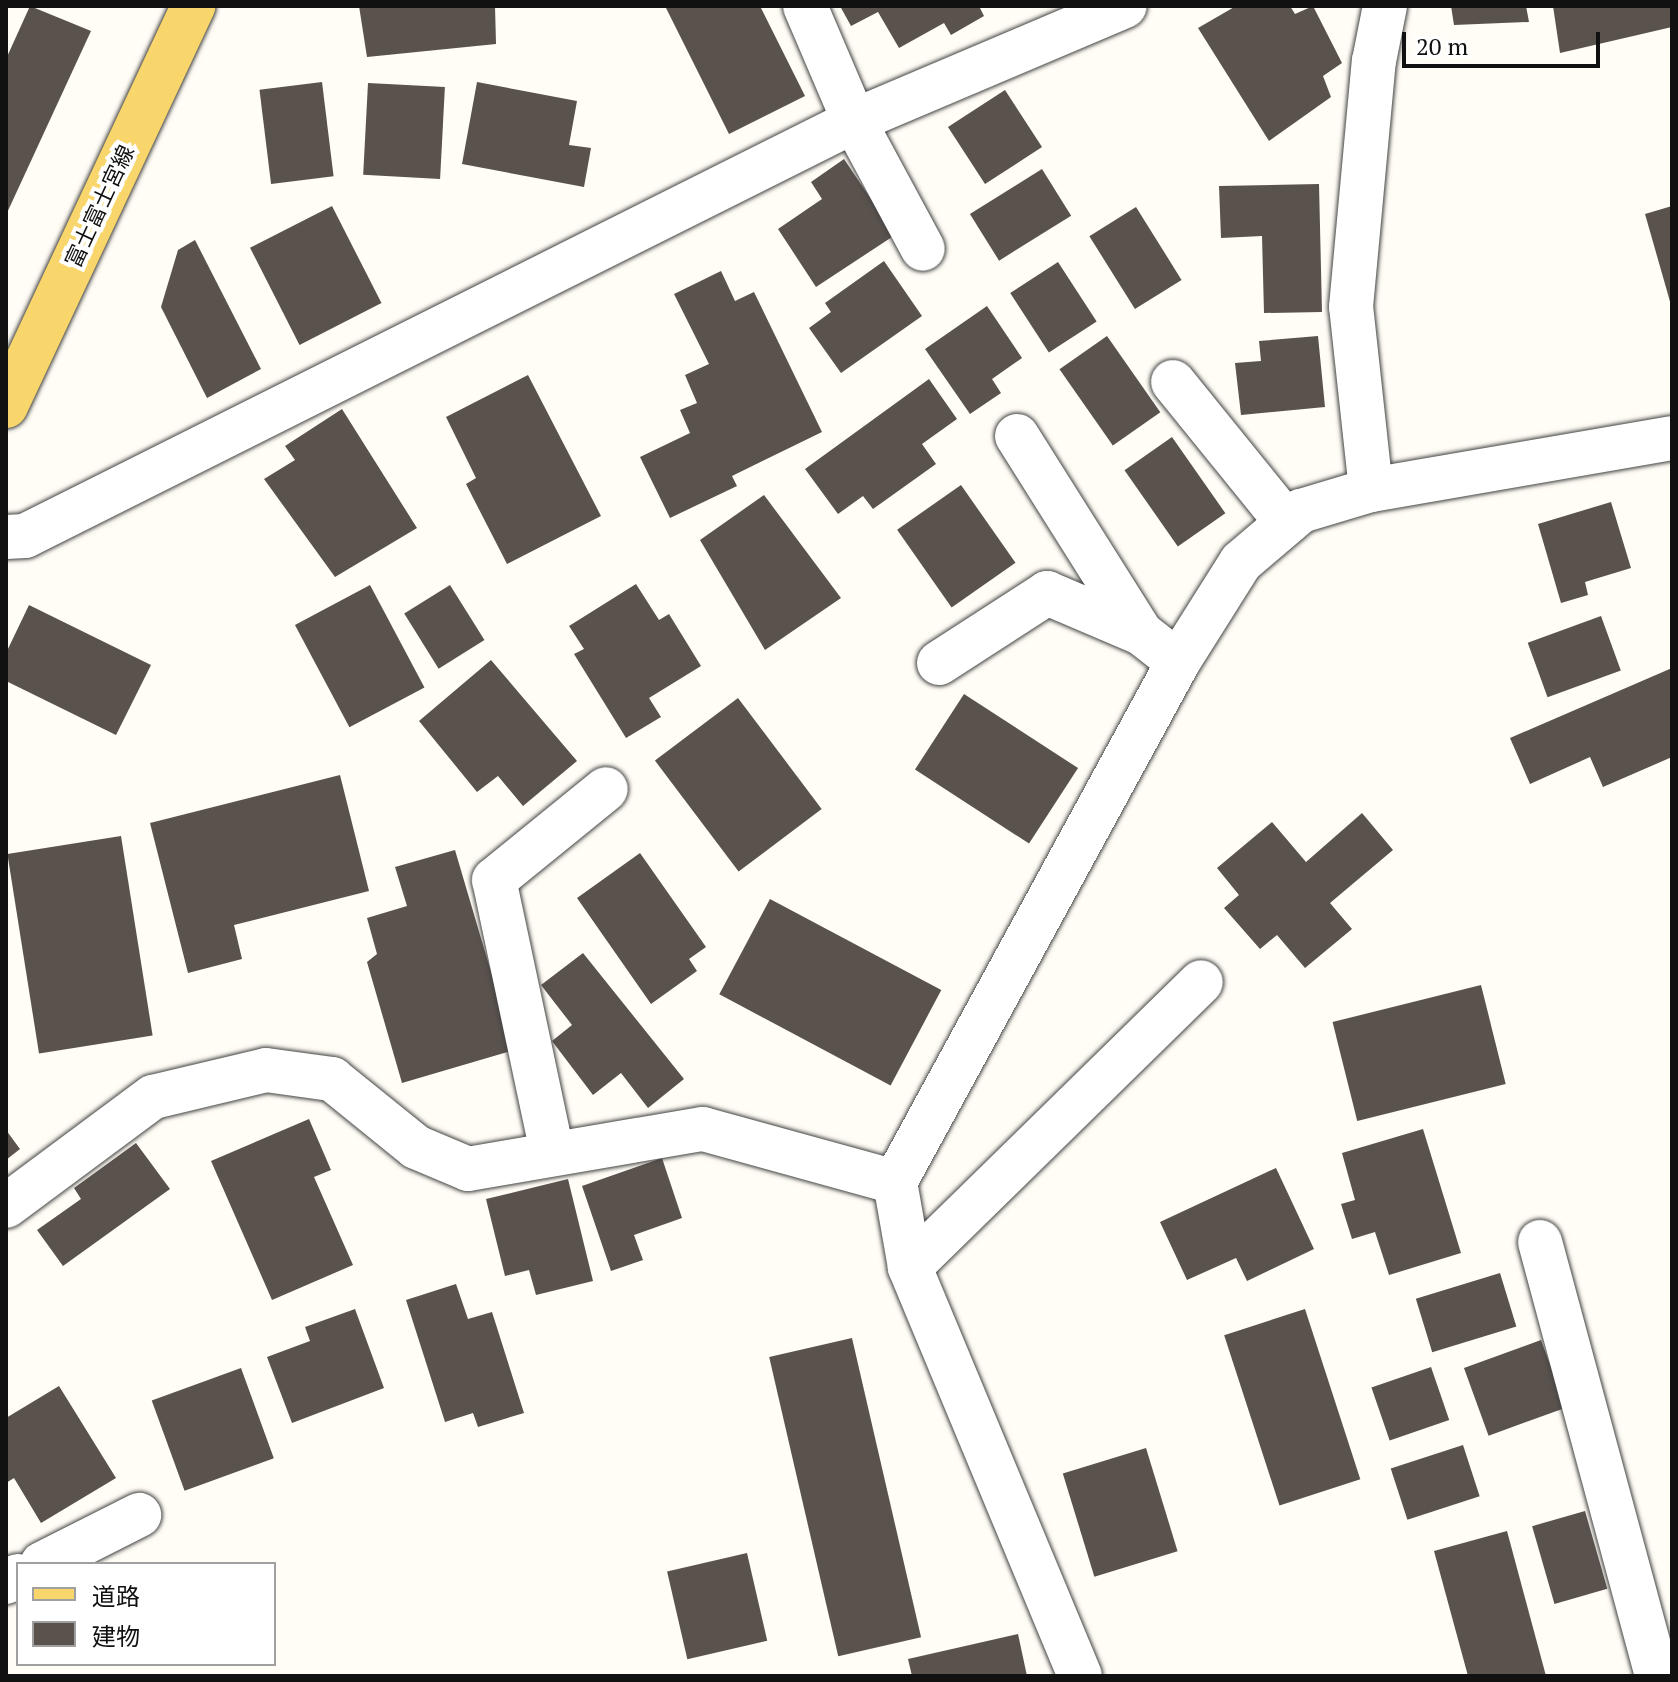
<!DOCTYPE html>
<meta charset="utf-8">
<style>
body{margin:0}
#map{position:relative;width:1678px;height:1682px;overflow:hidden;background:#fffdf5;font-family:"PT Serif","Noto Sans JP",serif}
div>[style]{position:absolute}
.building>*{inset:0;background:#5a524d;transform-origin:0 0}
.roads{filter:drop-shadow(0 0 2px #444) drop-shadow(0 0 2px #444)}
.minor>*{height:44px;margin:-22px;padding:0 22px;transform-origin:22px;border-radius:22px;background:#fff}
.major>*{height:44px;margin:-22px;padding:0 22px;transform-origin:22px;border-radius:22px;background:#f9d66b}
span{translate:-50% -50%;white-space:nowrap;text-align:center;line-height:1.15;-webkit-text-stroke:8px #fff;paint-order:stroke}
.street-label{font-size:22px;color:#111}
.frame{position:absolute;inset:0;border:8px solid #111;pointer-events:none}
.legend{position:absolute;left:16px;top:1562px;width:260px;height:104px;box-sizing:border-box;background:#fff;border:2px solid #a0a0a0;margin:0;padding:10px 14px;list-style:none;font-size:24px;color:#111}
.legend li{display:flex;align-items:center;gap:16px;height:40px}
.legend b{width:40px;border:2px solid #a0a0a0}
.scale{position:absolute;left:1402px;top:32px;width:198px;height:36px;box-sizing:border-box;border:4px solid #111;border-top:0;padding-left:10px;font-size:24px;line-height:28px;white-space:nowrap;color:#111;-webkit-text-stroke:6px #fff;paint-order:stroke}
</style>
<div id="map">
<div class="building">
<i style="clip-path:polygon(30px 6px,91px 31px,6px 215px,6px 59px)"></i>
<i style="clip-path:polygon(359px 6px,495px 6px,496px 44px,367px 57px)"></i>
<i style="clip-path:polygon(665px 6px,760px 6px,805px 96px,729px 134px)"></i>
<i style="clip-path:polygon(840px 6px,979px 6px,984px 16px,951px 35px,944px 23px,899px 48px,878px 12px,851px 26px)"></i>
<i style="clip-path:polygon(1236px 6px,1290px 6px,1295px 14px,1313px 6px,1342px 63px,1323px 76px,1331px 97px,1269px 141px,1198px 28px)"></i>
<i style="clip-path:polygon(1451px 6px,1526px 6px,1529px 22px,1454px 25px)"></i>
<i style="clip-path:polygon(1553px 6px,1672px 6px,1672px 27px,1560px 53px)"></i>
<i style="left:322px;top:82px;width:95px;height:63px;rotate:83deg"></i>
<i style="clip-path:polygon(477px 82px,577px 101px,569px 145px,591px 148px,584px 187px,462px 164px)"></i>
<i style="left:368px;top:83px;width:77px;height:92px;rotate:3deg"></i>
<i style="left:1005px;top:90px;width:68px;height:68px;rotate:57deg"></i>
<i style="clip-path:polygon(844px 159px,895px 235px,816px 287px,778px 229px,822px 199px,811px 182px)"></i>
<i style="left:1042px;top:169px;width:55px;height:85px;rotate:58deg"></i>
<i style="clip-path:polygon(1319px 184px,1322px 312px,1264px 313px,1262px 236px,1221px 238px,1219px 186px)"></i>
<i style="left:332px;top:206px;width:109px;height:92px;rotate:63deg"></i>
<i style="clip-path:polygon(1672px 206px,1672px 305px,1671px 305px,1645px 214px)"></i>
<i style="left:1136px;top:207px;width:86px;height:55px;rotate:58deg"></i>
<i style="clip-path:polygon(195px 240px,261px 369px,207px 398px,161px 307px,178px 250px)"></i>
<i style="clip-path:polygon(884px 261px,922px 316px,841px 373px,809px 328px,831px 312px,825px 303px)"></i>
<i style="left:1058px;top:262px;width:71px;height:57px;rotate:57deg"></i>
<i style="clip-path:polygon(721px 271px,735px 301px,754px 292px,822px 432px,732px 476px,737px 486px,670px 518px,640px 457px,690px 433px,680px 410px,697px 403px,685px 375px,709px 364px,674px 294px)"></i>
<i style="clip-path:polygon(987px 306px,1022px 358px,992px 379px,1001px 393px,970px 414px,925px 349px)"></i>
<i style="left:1107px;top:336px;width:93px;height:58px;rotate:55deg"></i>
<i style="clip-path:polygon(1318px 336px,1325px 407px,1241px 415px,1235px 363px,1261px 361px,1259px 341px)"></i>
<i style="clip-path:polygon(528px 375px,601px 516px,507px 564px,466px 484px,476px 478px,446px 417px)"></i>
<i style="clip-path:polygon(929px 379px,957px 419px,922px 444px,936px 464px,873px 509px,863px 496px,838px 514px,805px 469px)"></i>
<i style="clip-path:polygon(342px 409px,417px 528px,335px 577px,264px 479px,295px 460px,285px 446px)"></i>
<i style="left:1172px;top:437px;width:93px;height:58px;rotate:55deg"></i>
<i style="left:961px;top:485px;width:95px;height:78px;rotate:55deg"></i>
<i style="clip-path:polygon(764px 495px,841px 598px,765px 650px,700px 540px)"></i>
<i style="clip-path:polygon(1611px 502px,1631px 568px,1585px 582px,1588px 595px,1561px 603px,1538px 524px)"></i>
<i style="clip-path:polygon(636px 584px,659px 620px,669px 614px,701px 666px,649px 698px,661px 717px,626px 738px,574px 654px,584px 649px,569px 626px)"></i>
<i style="left:370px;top:585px;width:116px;height:85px;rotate:62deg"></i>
<i style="left:450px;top:585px;width:65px;height:54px;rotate:58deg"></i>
<i style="clip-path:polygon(29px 605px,151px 665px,116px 735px,6px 681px,6px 653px)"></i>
<i style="left:1601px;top:616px;width:58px;height:78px;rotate:70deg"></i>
<i style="clip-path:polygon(491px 660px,577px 761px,523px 806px,498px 776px,477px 792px,419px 721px)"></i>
<i style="clip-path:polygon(1672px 668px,1672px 757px,1603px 787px,1590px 757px,1530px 784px,1510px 738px)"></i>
<i style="left:964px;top:694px;width:136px;height:90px;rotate:33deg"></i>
<i style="left:738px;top:698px;width:139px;height:104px;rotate:53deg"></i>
<i style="clip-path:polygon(340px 775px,369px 891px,234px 925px,242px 959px,188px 973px,150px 823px)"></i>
<i style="clip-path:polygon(1362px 813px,1393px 850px,1330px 903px,1352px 929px,1305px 968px,1277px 935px,1260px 949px,1224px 908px,1239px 895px,1217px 868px,1272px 822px,1306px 862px)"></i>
<i style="left:121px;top:836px;width:202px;height:115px;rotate:81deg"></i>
<i style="clip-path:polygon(455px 850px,514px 1050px,402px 1083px,367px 962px,377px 954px,367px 918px,407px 906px,395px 867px)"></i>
<i style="clip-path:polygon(640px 853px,706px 947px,689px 959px,697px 971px,651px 1004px,577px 898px)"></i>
<i style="left:770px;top:899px;width:194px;height:108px;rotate:28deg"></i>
<i style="clip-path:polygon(583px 953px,684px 1079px,648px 1108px,621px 1073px,593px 1095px,552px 1041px,572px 1025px,541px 985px)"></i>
<i style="left:1481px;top:985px;width:102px;height:153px;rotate:76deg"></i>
<i style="clip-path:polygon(309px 1119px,331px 1170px,314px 1177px,353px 1265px,272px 1300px,211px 1161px)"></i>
<i style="clip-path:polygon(1423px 1129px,1461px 1253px,1389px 1275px,1375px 1232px,1352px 1239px,1341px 1204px,1355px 1200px,1342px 1153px)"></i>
<i style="clip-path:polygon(6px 1130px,20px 1149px,6px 1160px)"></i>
<i style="clip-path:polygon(136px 1143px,170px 1189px,63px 1266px,37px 1230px,81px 1199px,74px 1188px)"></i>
<i style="clip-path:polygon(662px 1158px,682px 1218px,634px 1235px,643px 1260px,611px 1271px,582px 1186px)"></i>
<i style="clip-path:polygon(1276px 1168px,1314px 1249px,1247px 1281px,1236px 1258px,1187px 1280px,1160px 1222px)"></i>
<i style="clip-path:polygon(568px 1179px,593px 1281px,536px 1295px,529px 1270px,505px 1276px,486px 1199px)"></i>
<i style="left:1500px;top:1273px;width:56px;height:88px;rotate:73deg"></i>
<i style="clip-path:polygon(456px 1284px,468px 1319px,492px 1312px,524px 1413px,478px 1427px,473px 1413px,445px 1422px,406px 1300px)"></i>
<i style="clip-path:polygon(355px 1309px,384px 1388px,292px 1423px,267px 1357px,310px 1341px,305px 1327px)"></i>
<i style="left:1305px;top:1309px;width:179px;height:85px;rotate:72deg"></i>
<i style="left:852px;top:1338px;width:307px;height:85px;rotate:77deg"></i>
<i style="left:1541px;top:1340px;width:72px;height:82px;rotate:70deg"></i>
<i style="left:1431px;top:1367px;width:56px;height:63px;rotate:71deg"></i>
<i style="left:241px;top:1368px;width:96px;height:95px;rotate:70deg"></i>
<i style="clip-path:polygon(59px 1386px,116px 1478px,41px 1523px,14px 1478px,6px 1483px,6px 1418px)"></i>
<i style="left:1463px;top:1445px;width:54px;height:76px;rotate:72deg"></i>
<i style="left:1146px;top:1448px;width:108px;height:87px;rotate:73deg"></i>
<i style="left:1585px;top:1511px;width:81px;height:55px;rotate:74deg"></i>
<i style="clip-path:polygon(1507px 1531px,1546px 1676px,1468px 1676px,1434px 1551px)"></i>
<i style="left:747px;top:1553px;width:90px;height:82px;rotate:77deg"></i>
<i style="clip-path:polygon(1018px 1634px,1027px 1676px,912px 1676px,908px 1659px)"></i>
</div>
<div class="roads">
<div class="minor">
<i style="left:805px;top:6px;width:125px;rotate:66.9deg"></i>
<i style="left:854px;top:121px;width:145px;rotate:61.7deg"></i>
<i style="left:1173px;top:382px;width:181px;rotate:51deg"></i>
<i style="left:1017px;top:436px;width:233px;rotate:57.8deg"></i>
<i style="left:1371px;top:490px;width:184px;rotate:-96.2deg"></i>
<i style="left:1351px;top:307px;width:247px;rotate:-84.7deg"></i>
<i style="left:1374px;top:61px;width:56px;rotate:-78.7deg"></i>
<i style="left:6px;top:537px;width:19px;rotate:-3deg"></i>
<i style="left:25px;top:536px;width:927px;rotate:-26.59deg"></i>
<i style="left:854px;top:121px;width:294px;rotate:-23deg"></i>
<i style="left:939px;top:663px;width:129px;rotate:-32.9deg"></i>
<i style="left:1047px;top:593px;width:102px;rotate:23.1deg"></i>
<i style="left:1141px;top:633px;width:47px;rotate:38.1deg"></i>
<i style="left:552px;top:1152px;width:278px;rotate:-102deg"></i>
<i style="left:494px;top:880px;width:144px;rotate:-39.1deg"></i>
<i style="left:6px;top:1206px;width:183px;rotate:-36.6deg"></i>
<i style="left:153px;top:1097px;width:116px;rotate:-13.4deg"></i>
<i style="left:266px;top:1070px;width:67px;rotate:7.8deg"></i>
<i style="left:332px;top:1079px;width:108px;rotate:39deg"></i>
<i style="left:416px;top:1147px;width:56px;rotate:22.9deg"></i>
<i style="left:468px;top:1169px;width:238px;rotate:-9.7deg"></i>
<i style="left:703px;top:1129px;width:199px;rotate:15.4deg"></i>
<i style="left:1540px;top:1242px;width:449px;rotate:74.9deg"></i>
<i style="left:910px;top:1267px;width:407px;rotate:-44.4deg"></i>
<i style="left:42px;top:1564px;width:109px;rotate:-26.8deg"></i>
<i style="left:6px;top:1582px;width:13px;rotate:-27deg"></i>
<i style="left:1080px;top:1676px;width:443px;rotate:-112.6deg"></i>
<i style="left:910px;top:1267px;width:86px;rotate:-100deg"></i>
<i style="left:895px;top:1182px;width:592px;rotate:-61.44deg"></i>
<i style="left:1178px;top:662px;width:118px;rotate:-57.8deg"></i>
<i style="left:1241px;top:562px;width:79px;rotate:-40.4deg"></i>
<i style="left:1301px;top:511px;width:73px;rotate:-16.7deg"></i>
<i style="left:1371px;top:490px;width:305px;rotate:-9.8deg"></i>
</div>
<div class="major">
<i style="left:6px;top:406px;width:442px;rotate:-64.9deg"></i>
</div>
</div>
<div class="street-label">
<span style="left:99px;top:206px;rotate:-65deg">富士富士宮線</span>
</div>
<div class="frame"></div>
<ul class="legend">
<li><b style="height:10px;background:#f9d66b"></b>道路</li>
<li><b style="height:22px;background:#5a524d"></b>建物</li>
</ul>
<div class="scale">20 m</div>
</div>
